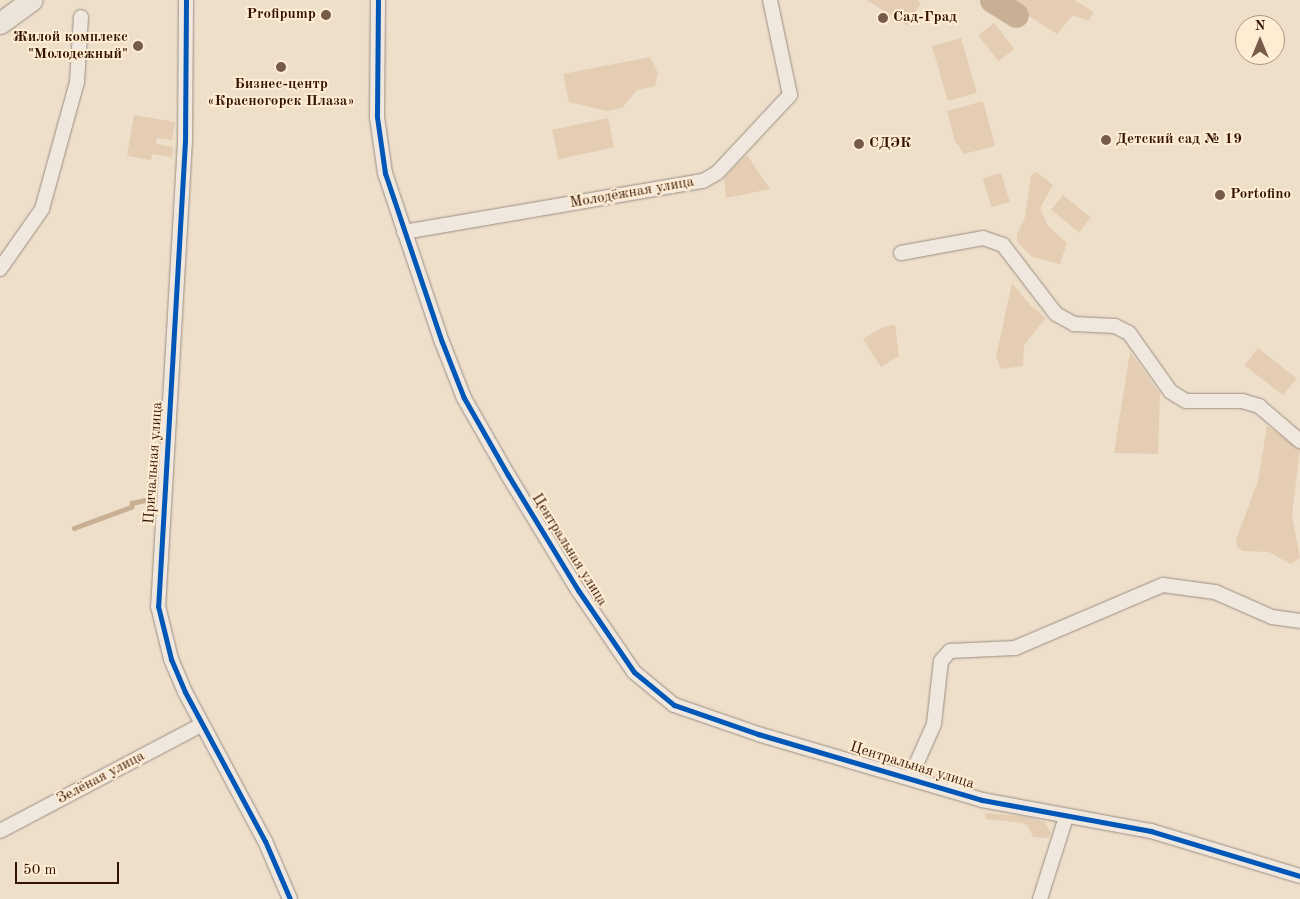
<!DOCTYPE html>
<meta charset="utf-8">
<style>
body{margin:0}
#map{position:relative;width:1300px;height:899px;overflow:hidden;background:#eedfcb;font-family:"Old Standard TT",serif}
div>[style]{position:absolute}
.green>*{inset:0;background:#e4cdb2;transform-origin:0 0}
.stream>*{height:4.5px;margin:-2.25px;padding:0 2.25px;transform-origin:2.25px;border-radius:2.25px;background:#c9b094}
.river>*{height:25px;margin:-12.5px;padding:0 12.5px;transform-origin:12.5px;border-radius:12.5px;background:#c9b094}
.roads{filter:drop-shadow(0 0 1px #9a8e80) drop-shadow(0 0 1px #9a8e80)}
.minor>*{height:14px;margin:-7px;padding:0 7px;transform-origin:7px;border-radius:7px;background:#f0e8de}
.primary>*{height:21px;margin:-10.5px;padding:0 10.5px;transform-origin:10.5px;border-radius:10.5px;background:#ede4d9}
.cycleway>*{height:5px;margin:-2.5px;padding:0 2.5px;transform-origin:2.5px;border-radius:2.5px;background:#0057b8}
.dots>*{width:14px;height:14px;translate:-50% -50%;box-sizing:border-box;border:2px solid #feecd3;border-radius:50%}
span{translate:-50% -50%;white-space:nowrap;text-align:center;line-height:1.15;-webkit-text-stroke:4px #feecd3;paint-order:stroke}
.poi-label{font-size:15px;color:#351304;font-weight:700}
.right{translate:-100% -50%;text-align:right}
.left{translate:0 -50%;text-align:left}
.street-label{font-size:15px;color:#351304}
.north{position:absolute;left:1235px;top:15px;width:50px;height:50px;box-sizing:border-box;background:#feecd3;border:1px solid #ae9580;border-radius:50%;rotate:0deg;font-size:14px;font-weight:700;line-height:20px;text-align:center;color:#351304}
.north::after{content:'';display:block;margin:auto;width:18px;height:22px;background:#765a4a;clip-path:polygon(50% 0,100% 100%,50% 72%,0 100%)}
.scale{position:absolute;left:15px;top:862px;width:104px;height:22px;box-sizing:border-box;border:2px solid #351304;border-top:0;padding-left:6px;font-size:15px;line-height:18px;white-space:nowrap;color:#351304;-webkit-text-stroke:4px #feecd3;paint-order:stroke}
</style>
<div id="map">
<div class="green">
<i style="clip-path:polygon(867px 0,917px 0,921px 2px,908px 26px)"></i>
<i style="clip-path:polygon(1004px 0,1074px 0,1094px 12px,1088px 21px,1073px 15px,1057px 34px)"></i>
<i style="left:994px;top:23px;width:33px;height:20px;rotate:52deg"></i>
<i style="left:961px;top:38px;width:57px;height:30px;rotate:74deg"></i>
<i style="clip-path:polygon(650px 57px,658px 73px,655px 86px,637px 90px,622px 108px,607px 111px,569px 102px,563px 74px)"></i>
<i style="clip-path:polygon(983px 101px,995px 146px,964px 154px,955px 141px,947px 111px)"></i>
<i style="clip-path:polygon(134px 115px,175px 122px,172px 140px,157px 138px,156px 144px,173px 147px,172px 157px,152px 154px,151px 160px,127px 156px)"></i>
<i style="left:608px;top:118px;width:30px;height:57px;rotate:78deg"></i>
<i style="clip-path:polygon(747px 155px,770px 189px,726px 198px,724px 177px)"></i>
<i style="clip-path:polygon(1037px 172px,1053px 185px,1040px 208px,1048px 226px,1067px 243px,1060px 264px,1032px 257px,1017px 242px,1017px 234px,1025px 217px,1031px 175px)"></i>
<i style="left:1001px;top:173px;width:30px;height:19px;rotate:73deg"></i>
<i style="left:1063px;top:195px;width:36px;height:19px;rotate:39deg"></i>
<i style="clip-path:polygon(1012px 283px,1030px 305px,1046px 318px,1024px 345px,1023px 366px,1001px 369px,996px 357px)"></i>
<i style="clip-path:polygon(895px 325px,899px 356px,881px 367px,863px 339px,883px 327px)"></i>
<i style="left:1258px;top:348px;width:49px;height:22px;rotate:38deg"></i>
<i style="clip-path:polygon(1130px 352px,1160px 393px,1158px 454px,1114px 453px)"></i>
<i style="clip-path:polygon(1267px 426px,1300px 449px,1292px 515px,1300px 558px,1290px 564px,1269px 552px,1243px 551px,1237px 547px,1236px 540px,1258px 481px)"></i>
<i style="clip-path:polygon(985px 813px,1028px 817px,1045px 822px,1051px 833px,1048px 838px,1033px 837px,1028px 826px,1023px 823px,986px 819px)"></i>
</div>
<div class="stream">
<i style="left:74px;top:528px;width:61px;rotate:-20.2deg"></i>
<i style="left:131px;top:507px;width:4px;rotate:-76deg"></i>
<i style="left:132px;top:503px;width:27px;rotate:-13deg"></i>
</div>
<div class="river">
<i style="left:992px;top:0;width:28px;rotate:32deg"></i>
</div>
<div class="roads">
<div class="minor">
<i style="left:186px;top:0;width:141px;rotate:90.4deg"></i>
<i style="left:185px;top:141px;width:466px;rotate:93.3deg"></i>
<i style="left:158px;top:606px;width:55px;rotate:76.2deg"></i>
<i style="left:171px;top:659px;width:36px;rotate:67deg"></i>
<i style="left:185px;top:692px;width:169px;rotate:61.8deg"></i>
<i style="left:265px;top:841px;width:63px;rotate:66.7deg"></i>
<i style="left:378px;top:0;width:117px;rotate:90.5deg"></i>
<i style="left:377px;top:117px;width:57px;rotate:81.9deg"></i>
<i style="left:385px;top:173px;width:178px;rotate:71.4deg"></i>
<i style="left:442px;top:342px;width:60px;rotate:68.6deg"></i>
<i style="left:464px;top:398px;width:89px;rotate:60.3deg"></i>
<i style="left:508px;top:475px;width:135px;rotate:58.7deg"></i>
<i style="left:578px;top:590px;width:99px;rotate:55.7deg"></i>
<i style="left:634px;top:672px;width:52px;rotate:39.5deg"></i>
<i style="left:674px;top:705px;width:89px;rotate:19deg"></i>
<i style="left:758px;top:734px;width:234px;rotate:16.4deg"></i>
<i style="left:982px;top:800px;width:172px;rotate:10.4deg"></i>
<i style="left:1151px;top:831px;width:156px;rotate:16.8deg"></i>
<i style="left:404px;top:232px;width:303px;rotate:-9.7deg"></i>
<i style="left:703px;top:181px;width:16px;rotate:-30deg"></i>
<i style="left:717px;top:173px;width:107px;rotate:-46.9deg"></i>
<i style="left:790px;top:95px;width:97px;rotate:-101.9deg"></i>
<i style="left:901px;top:253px;width:83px;rotate:-10.4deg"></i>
<i style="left:983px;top:238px;width:21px;rotate:19deg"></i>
<i style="left:1003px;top:245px;width:87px;rotate:52.5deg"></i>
<i style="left:1056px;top:314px;width:21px;rotate:29deg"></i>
<i style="left:1074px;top:324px;width:41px;rotate:2.8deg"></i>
<i style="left:1115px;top:326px;width:16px;rotate:27deg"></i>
<i style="left:1129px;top:333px;width:72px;rotate:54.6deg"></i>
<i style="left:1171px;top:392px;width:17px;rotate:31deg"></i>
<i style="left:1186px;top:401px;width:56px"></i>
<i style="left:1242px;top:401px;width:18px;rotate:16deg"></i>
<i style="left:1259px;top:406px;width:54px;rotate:40.5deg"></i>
<i style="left:0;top:269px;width:73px;rotate:-55deg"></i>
<i style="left:42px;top:209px;width:132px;rotate:-74.6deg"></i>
<i style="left:77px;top:82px;width:65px;rotate:-86.5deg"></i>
<i style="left:910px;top:778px;width:59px;rotate:-66deg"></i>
<i style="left:934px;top:724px;width:63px;rotate:-83.7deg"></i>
<i style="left:941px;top:661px;width:13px;rotate:-48deg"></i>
<i style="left:950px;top:651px;width:65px;rotate:-2.6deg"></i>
<i style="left:1015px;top:648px;width:161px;rotate:-23.1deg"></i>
<i style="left:1163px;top:585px;width:52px;rotate:7.7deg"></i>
<i style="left:1215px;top:592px;width:62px;rotate:23.7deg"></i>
<i style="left:1272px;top:617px;width:28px;rotate:8deg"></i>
<i style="left:0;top:831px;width:227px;rotate:-27.8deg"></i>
<i style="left:1040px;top:899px;width:86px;rotate:-72.4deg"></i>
</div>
<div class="primary">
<i style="left:0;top:23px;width:39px;rotate:-36deg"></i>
</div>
</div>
<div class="cycleway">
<i style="left:186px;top:0;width:141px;rotate:90.4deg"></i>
<i style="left:185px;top:141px;width:466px;rotate:93.3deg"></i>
<i style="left:158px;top:606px;width:55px;rotate:76.2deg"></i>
<i style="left:171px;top:659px;width:36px;rotate:67deg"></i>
<i style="left:185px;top:692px;width:169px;rotate:61.8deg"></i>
<i style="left:265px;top:841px;width:63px;rotate:66.7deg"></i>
<i style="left:378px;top:0;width:117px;rotate:90.5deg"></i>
<i style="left:377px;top:117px;width:57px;rotate:81.9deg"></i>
<i style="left:385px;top:173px;width:178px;rotate:71.4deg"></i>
<i style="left:442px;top:342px;width:60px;rotate:68.6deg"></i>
<i style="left:464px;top:398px;width:89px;rotate:60.3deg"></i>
<i style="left:508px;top:475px;width:135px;rotate:58.7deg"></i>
<i style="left:578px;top:590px;width:99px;rotate:55.7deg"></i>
<i style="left:634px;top:672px;width:52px;rotate:39.5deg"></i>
<i style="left:674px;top:705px;width:89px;rotate:19deg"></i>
<i style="left:758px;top:734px;width:234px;rotate:16.4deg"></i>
<i style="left:982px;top:800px;width:172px;rotate:10.4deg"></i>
<i style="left:1151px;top:831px;width:156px;rotate:16.8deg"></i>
</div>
<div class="dots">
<i style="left:326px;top:15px;background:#765a4a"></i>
<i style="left:883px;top:18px;background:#765a4a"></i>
<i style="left:138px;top:46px;background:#765a4a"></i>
<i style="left:281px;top:67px;background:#765a4a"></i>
<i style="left:1106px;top:140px;background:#765a4a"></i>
<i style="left:859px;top:144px;background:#765a4a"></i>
<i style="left:1220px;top:195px;background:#765a4a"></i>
</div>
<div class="poi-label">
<span class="right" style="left:316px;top:15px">Profipump</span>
<span class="left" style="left:893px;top:18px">Сад-Град</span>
<span class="right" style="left:128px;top:46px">Жилой комплекс<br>"Молодежный"</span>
<span style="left:281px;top:93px">Бизнес-центр<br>«Красногорск Плаза»</span>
<span class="left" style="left:1116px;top:140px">Детский сад № 19</span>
<span class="left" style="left:869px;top:144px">СДЭК</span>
<span class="left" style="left:1230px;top:195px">Portofino</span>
</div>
<div class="street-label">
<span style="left:632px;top:193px;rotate:-10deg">Молодёжная улица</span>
<span style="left:154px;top:463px;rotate:-86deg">Причальная улица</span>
<span style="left:569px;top:550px;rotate:58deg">Центральная улица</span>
<span style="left:912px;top:766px;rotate:17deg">Центральная улица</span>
<span style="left:101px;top:778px;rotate:-28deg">Зелёная улица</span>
</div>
<div class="north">N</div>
<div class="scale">50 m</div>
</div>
